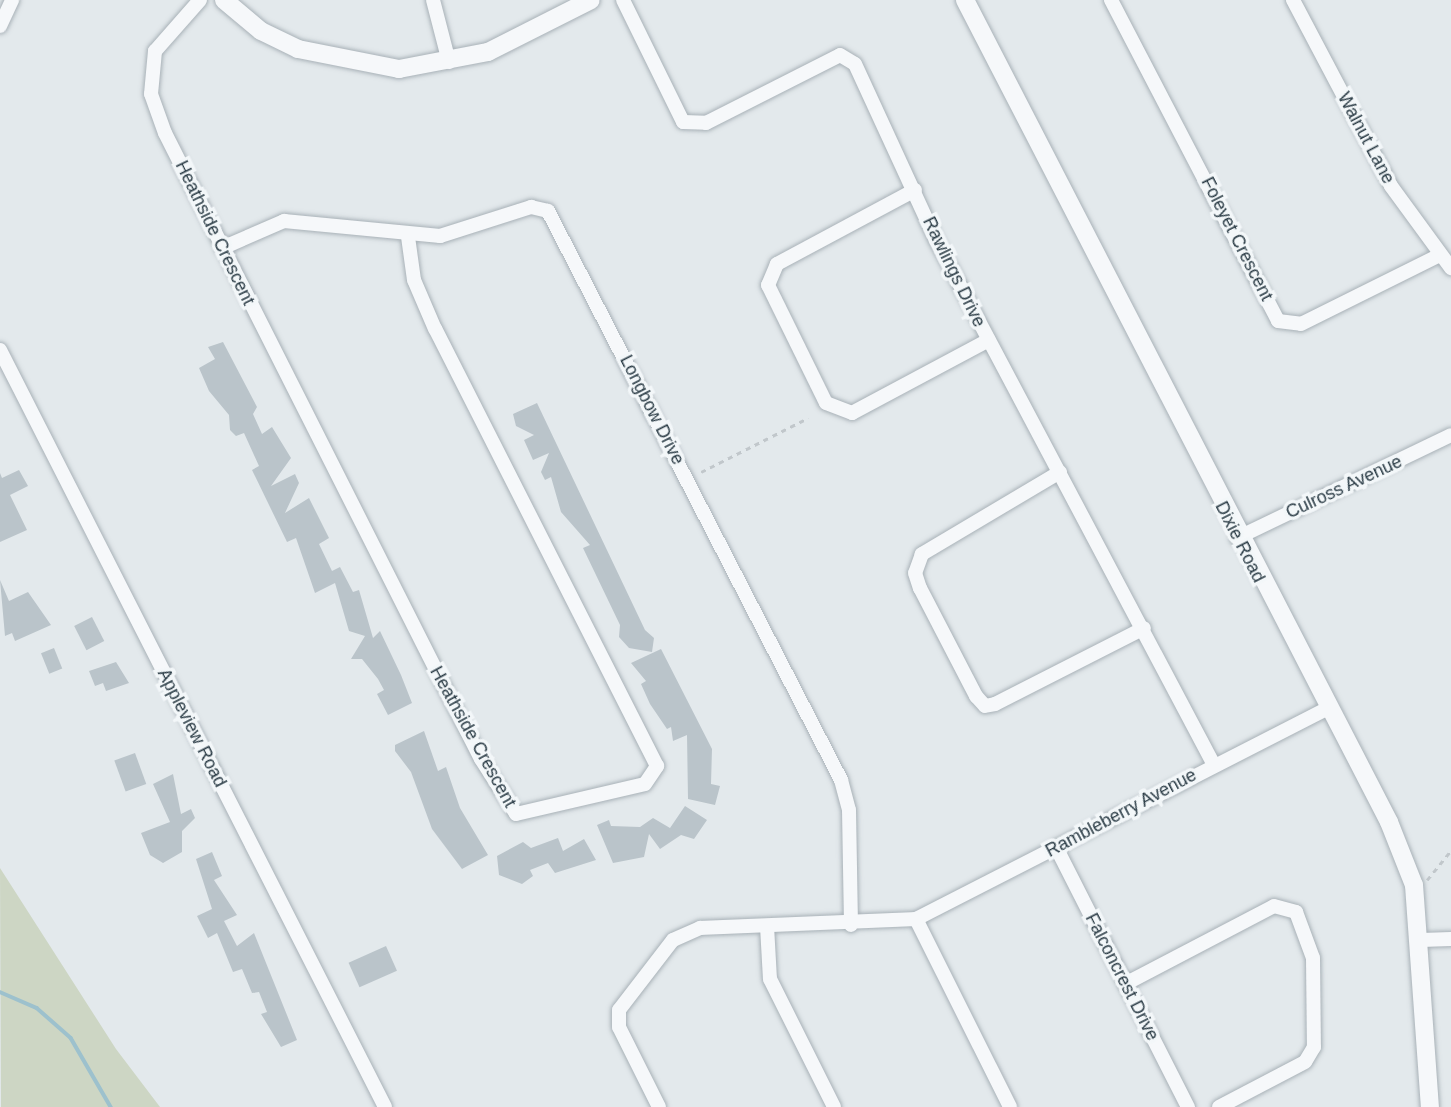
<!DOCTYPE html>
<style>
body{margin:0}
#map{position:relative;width:1451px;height:1107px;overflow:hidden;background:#e3e9ec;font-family:Helvetica,sans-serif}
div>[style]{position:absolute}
.green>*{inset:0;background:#cdd6c4}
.stream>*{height:3.5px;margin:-1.75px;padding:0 1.75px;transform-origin:1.75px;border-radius:1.75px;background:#9dc1cd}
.building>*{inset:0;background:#bac4ca;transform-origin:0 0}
.path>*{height:2.5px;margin-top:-1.25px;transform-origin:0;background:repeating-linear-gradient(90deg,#c1c7cb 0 5px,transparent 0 10px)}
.roads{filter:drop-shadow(0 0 2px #a8b1b7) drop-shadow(0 0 2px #a8b1b7)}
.minor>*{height:14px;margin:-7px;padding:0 7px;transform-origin:7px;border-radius:7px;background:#f6f8fa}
.tertiary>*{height:18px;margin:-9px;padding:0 9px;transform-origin:9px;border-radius:9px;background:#f6f8fa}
span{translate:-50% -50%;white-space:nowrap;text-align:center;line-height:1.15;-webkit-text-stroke:7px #f3f7f9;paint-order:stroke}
.street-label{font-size:18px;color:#2a3b45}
</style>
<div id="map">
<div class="green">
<i style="clip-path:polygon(0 868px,116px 1049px,160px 1107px,1px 1107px)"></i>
</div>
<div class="stream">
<i style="left:0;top:992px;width:40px;rotate:23.4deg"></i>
<i style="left:37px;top:1008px;width:45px;rotate:41.4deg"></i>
<i style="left:71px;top:1038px;width:80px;rotate:59.9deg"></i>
</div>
<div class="building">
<i style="clip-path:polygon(223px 342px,257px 407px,253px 414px,262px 434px,272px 427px,291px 458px,271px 486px,295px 474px,299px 483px,285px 513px,309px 498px,329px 538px,319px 544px,332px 571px,340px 567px,353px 592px,359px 590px,373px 638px,380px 631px,401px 675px,412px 703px,388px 715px,377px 694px,384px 690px,378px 679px,362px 659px,351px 659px,365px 636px,349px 631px,335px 583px,315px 593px,296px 538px,287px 542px,252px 470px,259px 466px,244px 433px,236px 436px,230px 430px,229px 415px,209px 391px,199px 368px,215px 359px,208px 347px)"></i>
<i style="clip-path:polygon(537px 403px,645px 630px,654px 638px,652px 652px,629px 648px,619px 637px,620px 625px,583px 548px,590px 545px,561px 512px,551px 477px,545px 480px,541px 472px,549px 453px,533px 460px,524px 440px,534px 435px,516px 426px,513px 414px)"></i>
<i style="clip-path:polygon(19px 470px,28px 486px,10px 495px,27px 530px,0 542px,0 473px,2px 478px)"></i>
<i style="clip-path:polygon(0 580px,9px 601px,28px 592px,51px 625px,15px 641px,12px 633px,5px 636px)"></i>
<i style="left:92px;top:617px;width:27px;height:20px;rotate:63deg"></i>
<i style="left:54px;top:648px;width:22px;height:14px;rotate:68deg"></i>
<i style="clip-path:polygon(661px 649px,712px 749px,711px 784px,720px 786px,715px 805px,688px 799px,687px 735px,673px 741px,671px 727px,667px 729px,650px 704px,641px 684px,646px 681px,631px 663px)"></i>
<i style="clip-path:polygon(116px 662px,129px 683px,106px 691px,103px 683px,95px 686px,89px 671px)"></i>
<i style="clip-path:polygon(424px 731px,438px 771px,446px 767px,460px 808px,488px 855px,462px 869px,432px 829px,411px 772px,395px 751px,395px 745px)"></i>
<i style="left:135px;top:753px;width:33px;height:22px;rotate:70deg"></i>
<i style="clip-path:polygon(173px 774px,181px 814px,191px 809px,195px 818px,182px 831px,182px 852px,163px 863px,150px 855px,141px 833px,170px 822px,153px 784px)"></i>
<i style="clip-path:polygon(685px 806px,707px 820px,694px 839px,681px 835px,660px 849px,649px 834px,644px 857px,613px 863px,597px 825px,609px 820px,611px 826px,640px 827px,653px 818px,670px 828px)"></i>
<i style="clip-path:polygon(558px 838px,563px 851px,584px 839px,596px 860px,555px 873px,548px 863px,530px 870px,533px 876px,522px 884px,499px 875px,497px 856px,523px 842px,531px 848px)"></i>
<i style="clip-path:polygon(212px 852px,222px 876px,214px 880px,237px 915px,224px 921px,237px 946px,254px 933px,297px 1040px,281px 1047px,261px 1014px,267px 1012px,259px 992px,252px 993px,242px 969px,233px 972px,217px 933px,208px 938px,197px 916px,212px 909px,196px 859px)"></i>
<i style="left:386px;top:946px;width:27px;height:41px;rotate:66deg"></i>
</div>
<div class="path">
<i style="left:701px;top:472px;width:120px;rotate:-26.8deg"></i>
<i style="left:1427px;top:880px;width:38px;rotate:-51deg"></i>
</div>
<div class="roads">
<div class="minor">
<i style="left:200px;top:0;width:68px;rotate:131.4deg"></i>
<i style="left:155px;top:51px;width:43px;rotate:95.3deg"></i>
<i style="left:151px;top:94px;width:41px;rotate:70.3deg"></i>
<i style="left:165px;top:133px;width:701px;rotate:63.22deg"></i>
<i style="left:481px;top:759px;width:65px;rotate:57.5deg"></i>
<i style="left:516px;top:814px;width:132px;rotate:-13.1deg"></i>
<i style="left:645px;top:784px;width:22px;rotate:-56deg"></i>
<i style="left:657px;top:766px;width:490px;rotate:-116.9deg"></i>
<i style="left:435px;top:329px;width:53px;rotate:-113.2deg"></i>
<i style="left:414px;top:280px;width:43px;rotate:-97.9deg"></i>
<i style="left:433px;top:0;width:64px;rotate:75.5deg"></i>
<i style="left:623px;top:0;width:136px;rotate:63.8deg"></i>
<i style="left:683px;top:122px;width:23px;rotate:2deg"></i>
<i style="left:706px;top:123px;width:150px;rotate:-26.9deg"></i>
<i style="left:840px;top:55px;width:17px;rotate:31deg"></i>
<i style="left:855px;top:64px;width:194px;rotate:65.3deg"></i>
<i style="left:936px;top:240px;width:594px;rotate:62.1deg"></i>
<i style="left:1111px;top:0;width:362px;rotate:62.5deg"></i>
<i style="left:1278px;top:321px;width:23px;rotate:7deg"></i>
<i style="left:1301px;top:324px;width:155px;rotate:-26.4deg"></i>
<i style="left:1293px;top:0;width:210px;rotate:62.2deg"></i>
<i style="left:1391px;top:186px;width:102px;rotate:53.8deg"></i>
<i style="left:0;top:26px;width:29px;rotate:-65deg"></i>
<i style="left:915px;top:190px;width:157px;rotate:151.8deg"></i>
<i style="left:777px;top:264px;width:23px;rotate:113deg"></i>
<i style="left:768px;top:285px;width:131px;rotate:63.8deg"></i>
<i style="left:826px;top:403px;width:28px;rotate:21deg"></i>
<i style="left:852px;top:413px;width:155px;rotate:-28.1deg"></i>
<i style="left:222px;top:248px;width:68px;rotate:-23.5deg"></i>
<i style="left:284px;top:221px;width:157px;rotate:5.5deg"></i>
<i style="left:440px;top:236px;width:96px;rotate:-17.7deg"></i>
<i style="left:531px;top:207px;width:17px;rotate:13deg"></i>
<i style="left:548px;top:211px;width:640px;rotate:62.75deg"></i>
<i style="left:841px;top:780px;width:31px;rotate:75deg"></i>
<i style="left:849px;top:810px;width:115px;rotate:89deg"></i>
<i style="left:0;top:350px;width:849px;rotate:63.04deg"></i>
<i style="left:1060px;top:472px;width:161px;rotate:149.3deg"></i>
<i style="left:922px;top:554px;width:20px;rotate:110deg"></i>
<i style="left:915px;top:573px;width:16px;rotate:72deg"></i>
<i style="left:920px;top:588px;width:122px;rotate:62.6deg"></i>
<i style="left:976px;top:696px;width:13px;rotate:48deg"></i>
<i style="left:985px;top:706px;width:10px;rotate:-11deg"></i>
<i style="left:995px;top:704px;width:167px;rotate:-27deg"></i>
<i style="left:1237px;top:538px;width:237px;rotate:-25.7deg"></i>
<i style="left:1056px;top:847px;width:292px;rotate:63.1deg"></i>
<i style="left:916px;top:919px;width:210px;rotate:63.4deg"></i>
<i style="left:767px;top:926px;width:53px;rotate:86.8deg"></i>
<i style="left:770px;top:979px;width:143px;rotate:63.4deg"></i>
<i style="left:1421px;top:940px;width:30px;rotate:-2deg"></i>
<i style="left:1125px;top:984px;width:168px;rotate:-27.6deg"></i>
<i style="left:1274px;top:906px;width:23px;rotate:15deg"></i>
<i style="left:1296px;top:912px;width:49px;rotate:69.7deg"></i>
<i style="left:1313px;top:958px;width:89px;rotate:89.4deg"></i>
<i style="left:1314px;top:1047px;width:17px;rotate:121deg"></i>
<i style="left:1305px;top:1062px;width:97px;rotate:152.4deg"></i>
<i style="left:659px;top:1107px;width:89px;rotate:-116.6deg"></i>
<i style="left:619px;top:1027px;width:17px;rotate:-90deg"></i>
<i style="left:619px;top:1010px;width:88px;rotate:-52.4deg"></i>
<i style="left:673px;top:940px;width:30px;rotate:-24deg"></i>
<i style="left:700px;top:928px;width:216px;rotate:-2.4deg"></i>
<i style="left:916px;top:919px;width:461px;rotate:-27.1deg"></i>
</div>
<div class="tertiary">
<i style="left:224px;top:0;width:48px;rotate:40deg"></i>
<i style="left:261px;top:31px;width:41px;rotate:25.9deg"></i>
<i style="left:298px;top:49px;width:103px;rotate:11.2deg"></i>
<i style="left:399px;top:69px;width:91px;rotate:-10.8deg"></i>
<i style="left:488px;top:52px;width:115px;rotate:-26.8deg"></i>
<i style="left:965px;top:0;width:925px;rotate:62.71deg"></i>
<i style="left:1389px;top:822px;width:68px;rotate:68.4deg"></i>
<i style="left:1414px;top:885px;width:223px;rotate:85.9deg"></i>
</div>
</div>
<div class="street-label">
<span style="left:1366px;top:138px;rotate:62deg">Walnut Lane</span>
<span style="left:215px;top:233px;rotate:64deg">Heathside Crescent</span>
<span style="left:1237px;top:239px;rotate:63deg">Foleyet Crescent</span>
<span style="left:954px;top:272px;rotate:64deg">Rawlings Drive</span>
<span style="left:652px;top:410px;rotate:63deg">Longbow Drive</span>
<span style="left:1344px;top:487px;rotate:-25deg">Culross Avenue</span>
<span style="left:1240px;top:542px;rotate:63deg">Dixie Road</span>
<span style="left:192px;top:728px;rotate:63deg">Appleview Road</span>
<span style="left:473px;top:737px;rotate:61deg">Heathside Crescent</span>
<span style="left:1121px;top:813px;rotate:-28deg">Rambleberry Avenue</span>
<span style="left:1122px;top:977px;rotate:63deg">Falconcrest Drive</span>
</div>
</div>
